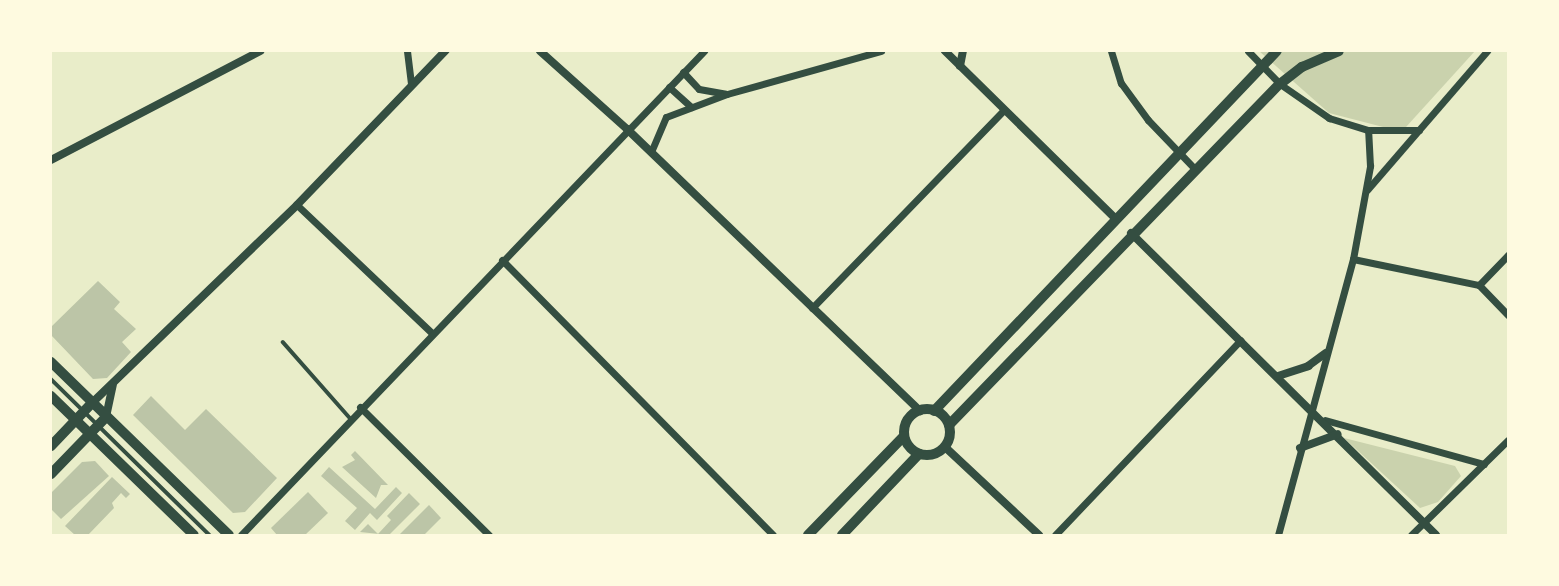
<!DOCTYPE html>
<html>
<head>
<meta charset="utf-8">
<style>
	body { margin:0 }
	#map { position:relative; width:1559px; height:586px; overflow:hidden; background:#e9edc9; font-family:"Fira Sans Condensed",sans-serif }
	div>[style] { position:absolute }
	.green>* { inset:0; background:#cad2ad }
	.building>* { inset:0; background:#bcc5a7 }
	.service>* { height:3.5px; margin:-1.75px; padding:0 1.75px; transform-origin:1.75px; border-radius:1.75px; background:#344e41 }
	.minor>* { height:7px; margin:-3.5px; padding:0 3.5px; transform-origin:3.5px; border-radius:3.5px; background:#344e41 }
	.tertiary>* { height:8px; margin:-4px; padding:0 4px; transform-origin:4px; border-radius:4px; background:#344e41 }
	.secondary>* { height:10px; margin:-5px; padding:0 5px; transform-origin:5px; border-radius:5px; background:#344e41 }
	.secondary>.ring { margin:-5px; padding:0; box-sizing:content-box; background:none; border:10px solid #344e41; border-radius:50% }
	.primary>* { height:10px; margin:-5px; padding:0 5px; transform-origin:5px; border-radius:5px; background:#344e41 }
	span { translate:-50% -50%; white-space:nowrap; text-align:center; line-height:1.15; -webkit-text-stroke:6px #fefae0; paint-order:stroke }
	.frame { position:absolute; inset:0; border:52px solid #fefae0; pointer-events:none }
</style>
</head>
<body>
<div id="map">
	<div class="green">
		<div style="clip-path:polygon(1259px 51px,1475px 51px,1406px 127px,1387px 128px,1329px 113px)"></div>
		<div style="clip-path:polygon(1344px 438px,1455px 466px,1461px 476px,1438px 502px,1420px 508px)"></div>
	</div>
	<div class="building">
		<div style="clip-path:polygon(98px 281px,120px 302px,114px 309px,136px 329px,122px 342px,131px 352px,107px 378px,93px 379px,51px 335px,51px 327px)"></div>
		<div style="clip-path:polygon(151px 396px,185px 430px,206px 409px,277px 478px,245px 512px,233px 513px,133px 415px)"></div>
		<div style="clip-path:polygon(355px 451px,388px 485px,381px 485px,376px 498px,342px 467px,355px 460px,351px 455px)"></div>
		<div style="clip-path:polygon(95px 461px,109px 476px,61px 519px,51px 509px,51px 493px,82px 462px)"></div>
		<div style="clip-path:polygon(329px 467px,375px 509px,396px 487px,402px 493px,377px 520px,370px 513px,355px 530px,345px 521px,357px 508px,321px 476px)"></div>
		<div style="clip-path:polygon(112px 477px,130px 494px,126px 498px,121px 493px,112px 503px,114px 508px,88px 535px,75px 535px,65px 526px)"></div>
		<div style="clip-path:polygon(308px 492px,328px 513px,305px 535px,277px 535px,271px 528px)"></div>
		<div style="clip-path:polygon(409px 493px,420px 504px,389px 535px,360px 532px,368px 524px,378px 534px,391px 520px,387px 516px)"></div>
		<div style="clip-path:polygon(429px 505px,441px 518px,424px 535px,399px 535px)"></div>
	</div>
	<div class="service">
		<div style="left:283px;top:342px;width:101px;rotate:48.6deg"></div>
		<div style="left:51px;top:379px;width:223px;rotate:44.5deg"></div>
	</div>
	<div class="minor">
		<div style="left:407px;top:51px;width:34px;rotate:83deg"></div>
		<div style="left:1111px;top:51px;width:34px;rotate:73deg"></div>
		<div style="left:1121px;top:83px;width:46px;rotate:53.9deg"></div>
		<div style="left:1148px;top:120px;width:69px;rotate:46.2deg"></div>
		<div style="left:1248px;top:51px;width:46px;rotate:45.9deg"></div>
		<div style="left:1280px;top:84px;width:60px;rotate:34.8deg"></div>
		<div style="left:1329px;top:118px;width:41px;rotate:17.1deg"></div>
		<div style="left:1368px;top:130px;width:51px"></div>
		<div style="left:683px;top:72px;width:23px;rotate:47deg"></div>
		<div style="left:699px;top:89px;width:27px;rotate:10deg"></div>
		<div style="left:669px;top:87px;width:30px;rotate:42deg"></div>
		<div style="left:651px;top:152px;width:38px;rotate:-67deg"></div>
		<div style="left:666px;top:117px;width:65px;rotate:-20.7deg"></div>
		<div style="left:727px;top:94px;width:160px;rotate:-15.6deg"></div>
		<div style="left:1367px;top:190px;width:184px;rotate:-49.2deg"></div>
		<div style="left:297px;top:205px;width:185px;rotate:43.5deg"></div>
		<div style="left:1353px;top:259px;width:129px;rotate:11.7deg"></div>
		<div style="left:1479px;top:285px;width:42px;rotate:46deg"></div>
		<div style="left:502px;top:260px;width:386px;rotate:45.4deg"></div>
		<div style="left:1479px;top:285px;width:42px;rotate:-46deg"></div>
		<div style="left:812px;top:308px;width:276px;rotate:-45.9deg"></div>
		<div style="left:360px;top:407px;width:182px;rotate:44.8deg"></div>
		<div style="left:1325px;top:420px;width:165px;rotate:15.5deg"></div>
		<div style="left:241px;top:535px;width:670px;rotate:-46.27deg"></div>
		<div style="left:1055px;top:535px;width:269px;rotate:-46.4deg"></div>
		<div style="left:1278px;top:535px;width:286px;rotate:-74.8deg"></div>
		<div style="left:1353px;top:259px;width:95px;rotate:-79.6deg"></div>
		<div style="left:1370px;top:166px;width:36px;rotate:-93deg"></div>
		<div style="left:1411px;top:535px;width:136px;rotate:-44.4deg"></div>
	</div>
	<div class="tertiary">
		<div style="left:540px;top:51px;width:117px;rotate:41.9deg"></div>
		<div style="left:627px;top:129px;width:407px;rotate:43.9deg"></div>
		<div style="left:945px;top:51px;width:238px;rotate:44.5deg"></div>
		<div style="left:960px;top:66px;width:15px;rotate:-79deg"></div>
		<div style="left:51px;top:160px;width:236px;rotate:-27.5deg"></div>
		<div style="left:1131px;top:233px;width:429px;rotate:44.7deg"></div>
		<div style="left:1278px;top:376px;width:32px;rotate:-18deg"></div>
		<div style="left:1308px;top:366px;width:22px;rotate:-36deg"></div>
		<div style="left:92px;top:403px;width:285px;rotate:-44deg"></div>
		<div style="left:297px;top:205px;width:214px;rotate:-46.1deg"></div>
		<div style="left:106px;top:417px;width:33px;rotate:-78deg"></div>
		<div style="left:945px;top:447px;width:129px;rotate:43.1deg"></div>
		<div style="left:1300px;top:448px;width:40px;rotate:-20.2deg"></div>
	</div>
	<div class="secondary">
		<div class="ring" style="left:904px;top:409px;width:36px;height:36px"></div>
		<div style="left:934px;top:411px;width:497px;rotate:-46.4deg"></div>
		<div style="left:949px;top:425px;width:475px;rotate:-45.9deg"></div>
		<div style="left:1280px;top:84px;width:28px;rotate:-38deg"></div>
		<div style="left:1302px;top:67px;width:40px;rotate:-23.4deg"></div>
		<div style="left:51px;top:446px;width:59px;rotate:-46.4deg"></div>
		<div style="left:51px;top:474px;width:79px;rotate:-46deg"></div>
		<div style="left:808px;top:535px;width:138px;rotate:-45.9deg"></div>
		<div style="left:842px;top:535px;width:112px;rotate:-46.5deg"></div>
	</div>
	<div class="primary">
		<div style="left:51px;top:362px;width:248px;rotate:44.2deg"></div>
		<div style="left:51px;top:396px;width:199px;rotate:44.2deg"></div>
	</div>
	<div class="frame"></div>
</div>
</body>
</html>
